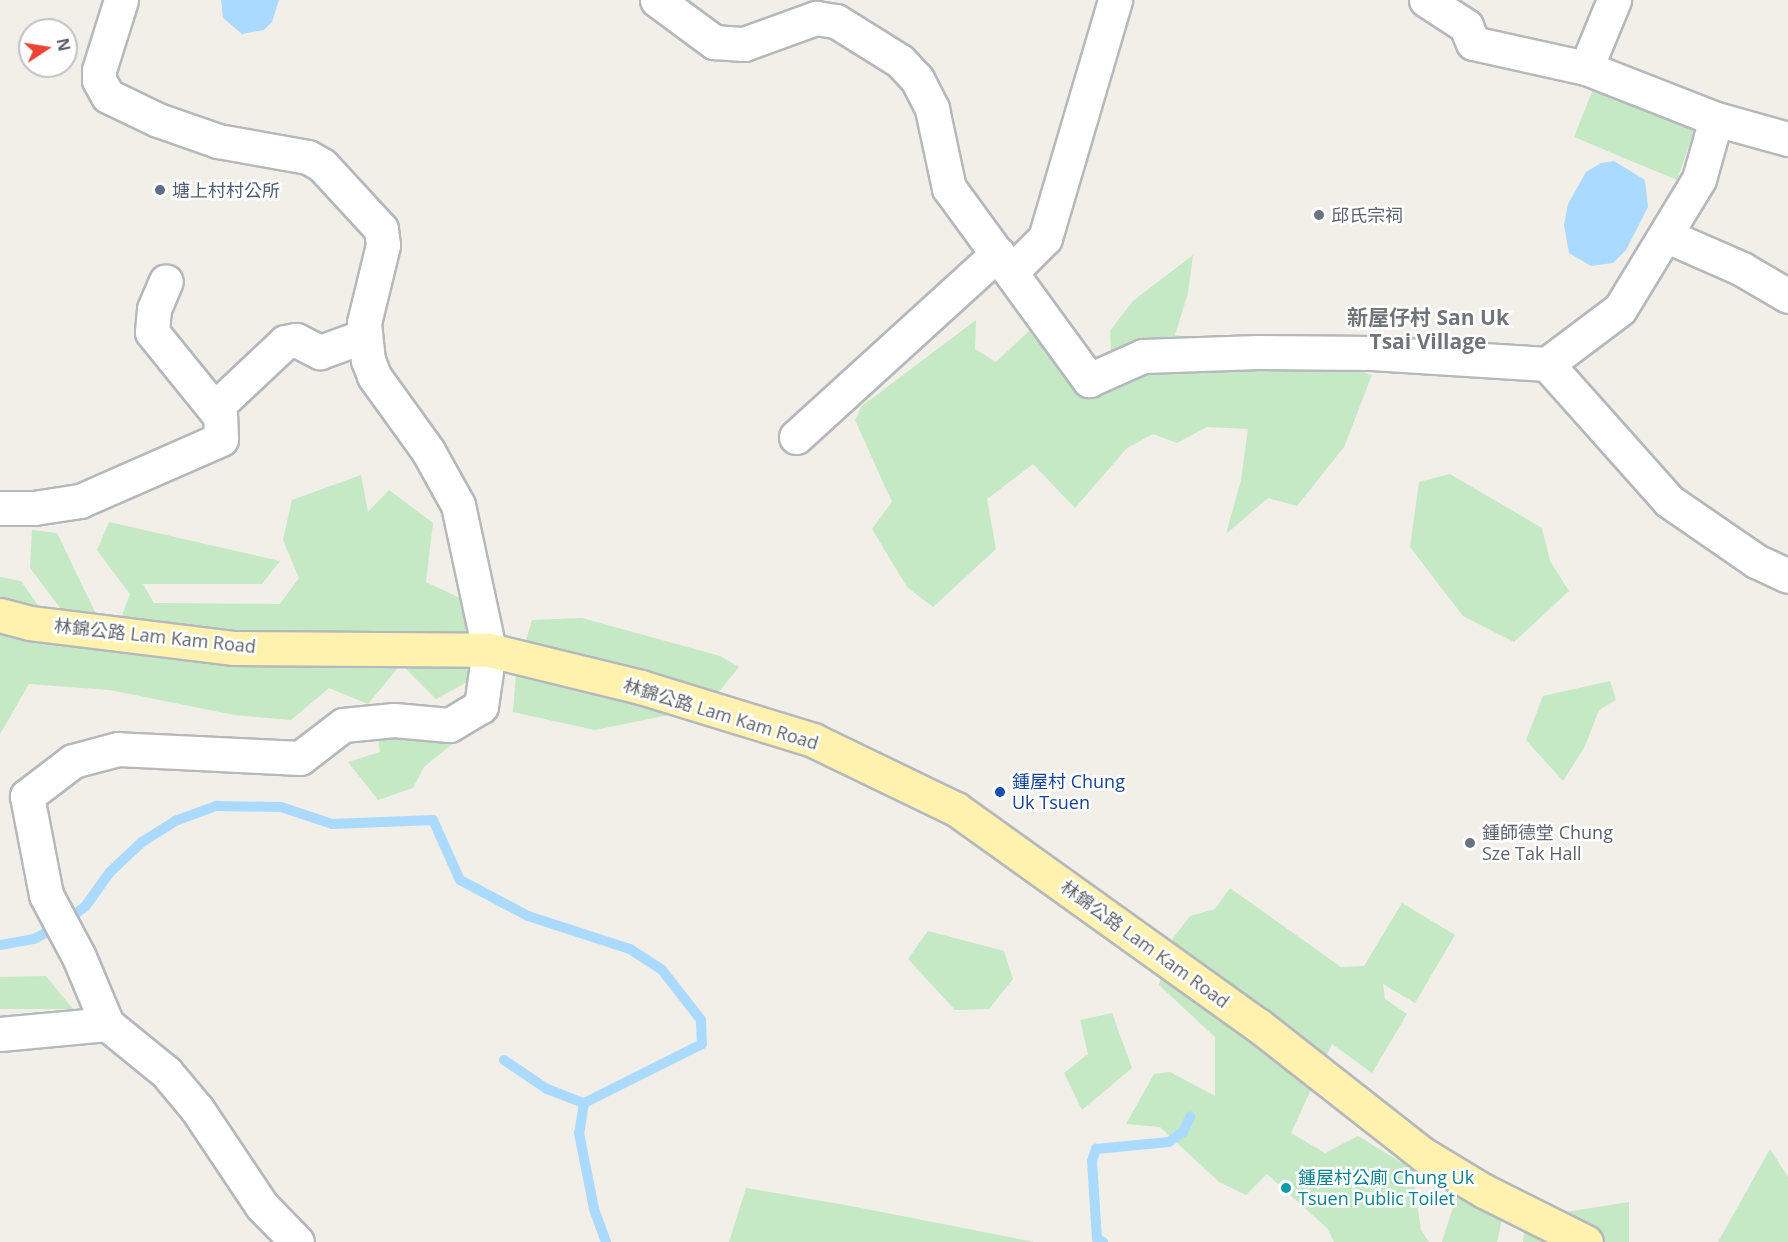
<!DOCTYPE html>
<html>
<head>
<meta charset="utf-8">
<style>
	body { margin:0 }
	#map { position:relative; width:1788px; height:1242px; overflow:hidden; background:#f1efe8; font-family:"Open Sans","Noto Sans TC",sans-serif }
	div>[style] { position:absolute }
	.green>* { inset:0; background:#c5e8c5 }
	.water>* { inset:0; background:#aadaff }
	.stream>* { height:10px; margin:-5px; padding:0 5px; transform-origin:5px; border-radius:5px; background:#aadaff }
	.roads { filter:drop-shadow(2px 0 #b5b8bc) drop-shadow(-2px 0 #b5b8bc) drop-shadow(0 2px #b5b8bc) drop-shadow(0 -2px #b5b8bc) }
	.minor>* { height:33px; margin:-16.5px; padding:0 16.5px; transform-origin:16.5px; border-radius:16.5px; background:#fff }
	.major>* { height:33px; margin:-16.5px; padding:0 16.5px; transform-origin:16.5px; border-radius:16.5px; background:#fff2af }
	.dots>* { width:16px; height:16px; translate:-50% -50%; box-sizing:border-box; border:3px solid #fff; border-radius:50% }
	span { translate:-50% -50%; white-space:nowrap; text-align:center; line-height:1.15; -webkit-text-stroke:5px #fff; paint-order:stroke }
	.service-label { font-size:18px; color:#4e5e75 }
	.left { translate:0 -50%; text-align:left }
	.worship-label { font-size:18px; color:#5b616d }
	.street-label { font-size:18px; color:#5f6368 }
	.transit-label { font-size:18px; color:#164399 }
	.culture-label { font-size:18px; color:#0d838f }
	.quarter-label { font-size:21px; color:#70757a; font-weight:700 }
	.north { position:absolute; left:18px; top:18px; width:60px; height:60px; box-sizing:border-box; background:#fff; border:2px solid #bfc1c3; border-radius:50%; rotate:78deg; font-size:16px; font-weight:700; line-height:24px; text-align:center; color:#5f6368 }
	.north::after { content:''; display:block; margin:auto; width:21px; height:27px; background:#ea4335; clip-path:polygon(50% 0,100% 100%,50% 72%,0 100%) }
</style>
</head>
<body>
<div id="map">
	<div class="green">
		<div style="clip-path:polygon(1596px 82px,1698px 120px,1677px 180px,1574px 137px)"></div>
		<div style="clip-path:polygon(1193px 255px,1188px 293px,1175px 335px,1214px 341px,1261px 338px,1372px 375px,1344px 447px,1297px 506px,1268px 498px,1226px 534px,1241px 480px,1248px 429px,1207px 427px,1177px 443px,1153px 434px,1127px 448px,1075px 508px,1033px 464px,987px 499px,996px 549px,933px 607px,907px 587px,872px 529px,892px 502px,855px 420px,862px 406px,976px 320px,975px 349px,996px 362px,1029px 331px,1081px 397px,1113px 386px,1110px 331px,1133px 301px)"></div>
		<div style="clip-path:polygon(1450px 474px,1542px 528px,1550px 561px,1569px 591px,1514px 642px,1463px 616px,1410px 547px,1419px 482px)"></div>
		<div style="clip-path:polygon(361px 475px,368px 512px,389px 490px,433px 523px,426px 582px,502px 618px,497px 666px,436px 699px,401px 664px,368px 704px,329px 688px,291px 720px,234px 715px,110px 690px,29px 684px,0 734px,0 577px,21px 581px,44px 614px,64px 613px,30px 568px,32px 530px,57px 533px,97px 616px,121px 618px,130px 594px,97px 550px,109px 522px,280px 561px,262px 584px,143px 584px,154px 603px,280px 604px,299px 578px,283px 540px,292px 500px)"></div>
		<div style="clip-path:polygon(582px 618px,720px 656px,739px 667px,718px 693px,683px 712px,595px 730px,513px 712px,516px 674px,532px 620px)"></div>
		<div style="clip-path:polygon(1610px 681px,1616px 700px,1599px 710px,1585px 746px,1563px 781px,1526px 740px,1543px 696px)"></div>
		<div style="clip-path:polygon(374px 710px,446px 711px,462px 736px,424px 767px,413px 788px,378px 800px,348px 762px,380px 752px)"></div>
		<div style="clip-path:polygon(1230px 888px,1341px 967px,1364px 966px,1402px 903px,1455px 935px,1415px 1003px,1383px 984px,1385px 999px,1407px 1014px,1372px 1073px,1332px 1044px,1291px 1133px,1325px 1153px,1358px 1136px,1412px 1169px,1421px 1230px,1429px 1242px,1334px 1242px,1327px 1228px,1267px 1174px,1246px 1195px,1219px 1182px,1160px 1127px,1126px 1124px,1154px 1074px,1170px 1072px,1215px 1096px,1215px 1037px,1159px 985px,1167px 946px,1190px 916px,1215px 909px)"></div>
		<div style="clip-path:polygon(928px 931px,1004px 951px,1013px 979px,989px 1009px,955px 1010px,908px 959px)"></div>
		<div style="clip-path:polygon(46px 976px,73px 1009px,0 1009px,0 977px)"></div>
		<div style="clip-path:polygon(1112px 1013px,1132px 1068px,1082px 1110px,1064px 1073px,1088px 1054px,1080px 1020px)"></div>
		<div style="clip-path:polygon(1770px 1149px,1788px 1177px,1788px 1242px,1718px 1242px)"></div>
		<div style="clip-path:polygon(746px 1188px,851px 1206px,1034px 1242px,729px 1242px)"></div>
		<div style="clip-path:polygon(1458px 1191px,1502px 1219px,1497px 1242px,1442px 1242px)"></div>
		<div style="clip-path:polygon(1527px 1199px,1566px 1212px,1629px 1202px,1629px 1242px,1523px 1242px)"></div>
	</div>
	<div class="water">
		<div style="clip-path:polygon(221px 0,279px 0,272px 22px,264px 30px,242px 34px,223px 18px)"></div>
		<div style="clip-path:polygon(1614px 161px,1645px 180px,1648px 207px,1626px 250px,1613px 263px,1591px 266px,1569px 253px,1564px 225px,1568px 204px,1586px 172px,1601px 163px)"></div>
	</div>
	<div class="stream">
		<div style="left:0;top:945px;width:35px;rotate:-10deg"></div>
		<div style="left:34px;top:939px;width:26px;rotate:-28deg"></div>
		<div style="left:57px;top:927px;width:34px;rotate:-36deg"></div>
		<div style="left:85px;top:907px;width:43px;rotate:-54.5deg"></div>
		<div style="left:110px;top:872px;width:44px;rotate:-43.2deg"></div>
		<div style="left:142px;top:842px;width:39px;rotate:-32deg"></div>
		<div style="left:175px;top:821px;width:44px;rotate:-20.1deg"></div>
		<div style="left:216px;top:806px;width:65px;rotate:0.9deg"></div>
		<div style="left:281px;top:807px;width:54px;rotate:18.4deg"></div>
		<div style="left:332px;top:824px;width:101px;rotate:-2.3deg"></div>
		<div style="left:433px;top:820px;width:66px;rotate:65.8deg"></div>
		<div style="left:460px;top:880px;width:77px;rotate:27.9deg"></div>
		<div style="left:528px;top:916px;width:107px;rotate:17.9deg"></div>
		<div style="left:630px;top:949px;width:38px;rotate:33deg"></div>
		<div style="left:662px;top:970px;width:63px;rotate:52deg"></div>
		<div style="left:701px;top:1020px;width:24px;rotate:88deg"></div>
		<div style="left:702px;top:1044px;width:132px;rotate:153.4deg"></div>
		<div style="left:584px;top:1103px;width:30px;rotate:99deg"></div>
		<div style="left:579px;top:1133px;width:77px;rotate:78.8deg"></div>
		<div style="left:594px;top:1209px;width:35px;rotate:70deg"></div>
		<div style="left:504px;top:1060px;width:52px;rotate:34deg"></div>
		<div style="left:547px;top:1089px;width:40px;rotate:21deg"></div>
		<div style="left:1103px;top:1242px;width:7px;rotate:-153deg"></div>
		<div style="left:1097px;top:1239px;width:78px;rotate:-93.7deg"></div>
		<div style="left:1092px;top:1161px;width:13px;rotate:-72deg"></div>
		<div style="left:1096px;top:1149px;width:73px;rotate:-5.5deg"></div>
		<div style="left:1169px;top:1142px;width:17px;rotate:-36deg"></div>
		<div style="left:1183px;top:1132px;width:17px;rotate:-65deg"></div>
	</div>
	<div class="roads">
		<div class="minor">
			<div style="left:121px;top:0;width:73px;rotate:107.4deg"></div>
			<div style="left:99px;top:70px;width:10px;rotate:90deg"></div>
			<div style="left:99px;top:80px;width:18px;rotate:61deg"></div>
			<div style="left:108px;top:96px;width:55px;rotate:25.6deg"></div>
			<div style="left:158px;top:120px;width:64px;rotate:19.3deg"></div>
			<div style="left:218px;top:141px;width:91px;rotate:10.1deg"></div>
			<div style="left:308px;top:157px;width:16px;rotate:30deg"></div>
			<div style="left:322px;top:165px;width:87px;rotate:47.3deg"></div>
			<div style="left:381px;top:229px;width:16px;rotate:83deg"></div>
			<div style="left:383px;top:245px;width:80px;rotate:103.7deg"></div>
			<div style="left:364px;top:323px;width:37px;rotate:84deg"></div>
			<div style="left:368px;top:360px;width:17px;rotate:69deg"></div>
			<div style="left:374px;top:376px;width:92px;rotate:54.2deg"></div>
			<div style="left:428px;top:451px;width:62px;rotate:60.9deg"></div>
			<div style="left:458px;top:505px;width:148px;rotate:77.9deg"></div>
			<div style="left:489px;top:650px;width:57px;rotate:98.1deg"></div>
			<div style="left:481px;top:706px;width:37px;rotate:149deg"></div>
			<div style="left:449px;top:725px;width:55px;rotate:-174.8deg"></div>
			<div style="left:394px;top:720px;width:51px;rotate:174.4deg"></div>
			<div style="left:343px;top:725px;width:54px;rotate:142.5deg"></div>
			<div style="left:300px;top:758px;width:182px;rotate:-177.2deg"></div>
			<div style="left:118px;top:749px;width:47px;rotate:165.1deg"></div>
			<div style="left:73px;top:761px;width:58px;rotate:142.7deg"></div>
			<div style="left:27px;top:796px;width:101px;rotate:79.1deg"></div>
			<div style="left:46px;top:895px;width:70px;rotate:62deg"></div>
			<div style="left:79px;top:957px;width:73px;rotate:67.3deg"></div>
			<div style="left:107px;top:1024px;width:76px;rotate:39.1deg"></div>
			<div style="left:166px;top:1072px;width:48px;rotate:50deg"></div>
			<div style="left:197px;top:1109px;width:117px;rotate:56.2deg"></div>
			<div style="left:262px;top:1206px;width:50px;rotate:45.8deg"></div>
			<div style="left:657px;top:0;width:71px;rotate:36.4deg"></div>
			<div style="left:714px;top:42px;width:30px;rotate:4deg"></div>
			<div style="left:744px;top:44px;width:77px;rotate:-19.9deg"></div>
			<div style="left:816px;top:18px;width:20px;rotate:9deg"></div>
			<div style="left:836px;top:21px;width:75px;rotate:32deg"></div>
			<div style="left:900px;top:61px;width:25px;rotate:47deg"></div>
			<div style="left:917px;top:79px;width:34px;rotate:63deg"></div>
			<div style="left:932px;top:109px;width:81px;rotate:77.9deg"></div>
			<div style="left:949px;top:188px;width:238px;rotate:53.9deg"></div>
			<div style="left:1089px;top:380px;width:59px;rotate:-24deg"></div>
			<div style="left:1143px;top:356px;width:115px;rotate:-2deg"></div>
			<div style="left:1258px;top:352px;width:114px;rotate:0.5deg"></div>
			<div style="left:1372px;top:353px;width:175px;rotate:3.6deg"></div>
			<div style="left:1547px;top:364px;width:183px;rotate:48.3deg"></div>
			<div style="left:1669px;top:501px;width:106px;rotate:34.6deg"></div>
			<div style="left:1756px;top:561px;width:35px;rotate:25deg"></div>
			<div style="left:1426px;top:0;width:48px;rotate:33deg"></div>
			<div style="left:1466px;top:26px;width:18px;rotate:68deg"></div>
			<div style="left:1473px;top:43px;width:116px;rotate:12.5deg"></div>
			<div style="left:1586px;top:68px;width:140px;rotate:21.4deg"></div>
			<div style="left:1716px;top:119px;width:75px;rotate:15.5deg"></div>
			<div style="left:1586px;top:68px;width:74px;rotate:-67.6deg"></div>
			<div style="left:1667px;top:236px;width:82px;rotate:23.7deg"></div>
			<div style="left:1742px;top:269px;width:53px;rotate:30.4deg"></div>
			<div style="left:1011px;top:272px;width:48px;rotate:-45deg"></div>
			<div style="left:1045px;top:238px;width:248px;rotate:-73.6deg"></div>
			<div style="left:1547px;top:364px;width:91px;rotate:-37deg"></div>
			<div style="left:1620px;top:309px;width:152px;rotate:-58.7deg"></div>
			<div style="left:1699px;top:179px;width:62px;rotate:-74.2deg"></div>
			<div style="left:215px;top:408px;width:96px;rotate:-43.3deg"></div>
			<div style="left:285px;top:342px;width:11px;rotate:-10deg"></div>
			<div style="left:296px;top:340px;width:27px;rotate:27deg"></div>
			<div style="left:320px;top:352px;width:47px;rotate:-20deg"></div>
			<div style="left:796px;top:437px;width:273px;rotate:-42.3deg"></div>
			<div style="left:0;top:508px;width:34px"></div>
			<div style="left:34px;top:508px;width:47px;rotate:-8.7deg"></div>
			<div style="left:80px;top:501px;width:154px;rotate:-23.7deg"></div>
			<div style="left:221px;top:439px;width:23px;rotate:-92deg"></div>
			<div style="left:220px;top:416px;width:108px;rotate:-129deg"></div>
			<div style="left:152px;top:332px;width:23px;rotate:-85deg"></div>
			<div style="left:154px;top:309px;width:30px;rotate:-67deg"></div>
			<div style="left:0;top:1034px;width:107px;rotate:-5.3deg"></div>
		</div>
		<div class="major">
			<div style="left:0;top:615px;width:31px;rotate:15deg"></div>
			<div style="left:30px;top:623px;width:206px;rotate:7deg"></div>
			<div style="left:234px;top:648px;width:255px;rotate:0.4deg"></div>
			<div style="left:489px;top:650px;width:156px;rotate:13.7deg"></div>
			<div style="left:641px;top:687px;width:180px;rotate:17.1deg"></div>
			<div style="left:813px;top:740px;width:159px;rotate:25.8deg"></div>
			<div style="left:956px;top:809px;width:371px;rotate:35.6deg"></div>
			<div style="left:1258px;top:1025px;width:211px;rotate:38.1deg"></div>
			<div style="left:1424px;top:1155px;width:70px;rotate:31deg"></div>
			<div style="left:1484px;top:1191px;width:114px;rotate:26.6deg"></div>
		</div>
	</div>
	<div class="dots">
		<div style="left:160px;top:190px;background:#5c6f8a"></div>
		<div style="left:1319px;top:215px;background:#6b7280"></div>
		<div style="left:1000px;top:792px;background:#1a4fb4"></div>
		<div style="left:1470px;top:843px;background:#6b7280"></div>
		<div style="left:1286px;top:1188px;background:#0f9aa8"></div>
	</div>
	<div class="service-label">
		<span class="left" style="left:172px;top:190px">塘上村村公所</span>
	</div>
	<div class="worship-label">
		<span class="left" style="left:1331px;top:215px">邱氏宗祠</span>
		<span class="left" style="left:1482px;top:843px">鍾師德堂 Chung<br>Sze Tak Hall</span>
	</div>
	<div class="street-label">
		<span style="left:155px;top:636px;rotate:6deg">林錦公路 Lam Kam Road</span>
		<span style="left:721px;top:714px;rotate:17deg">林錦公路 Lam Kam Road</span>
		<span style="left:1145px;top:944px;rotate:36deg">林錦公路 Lam Kam Road</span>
	</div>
	<div class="transit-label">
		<span class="left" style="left:1012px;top:792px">鍾屋村 Chung<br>Uk Tsuen</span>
	</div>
	<div class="culture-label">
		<span class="left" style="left:1298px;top:1188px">鍾屋村公廁 Chung Uk<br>Tsuen Public Toilet</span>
	</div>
	<div class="quarter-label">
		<span style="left:1428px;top:329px">新屋仔村 San Uk<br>Tsai Village</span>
	</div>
	<div class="north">N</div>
</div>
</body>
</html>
